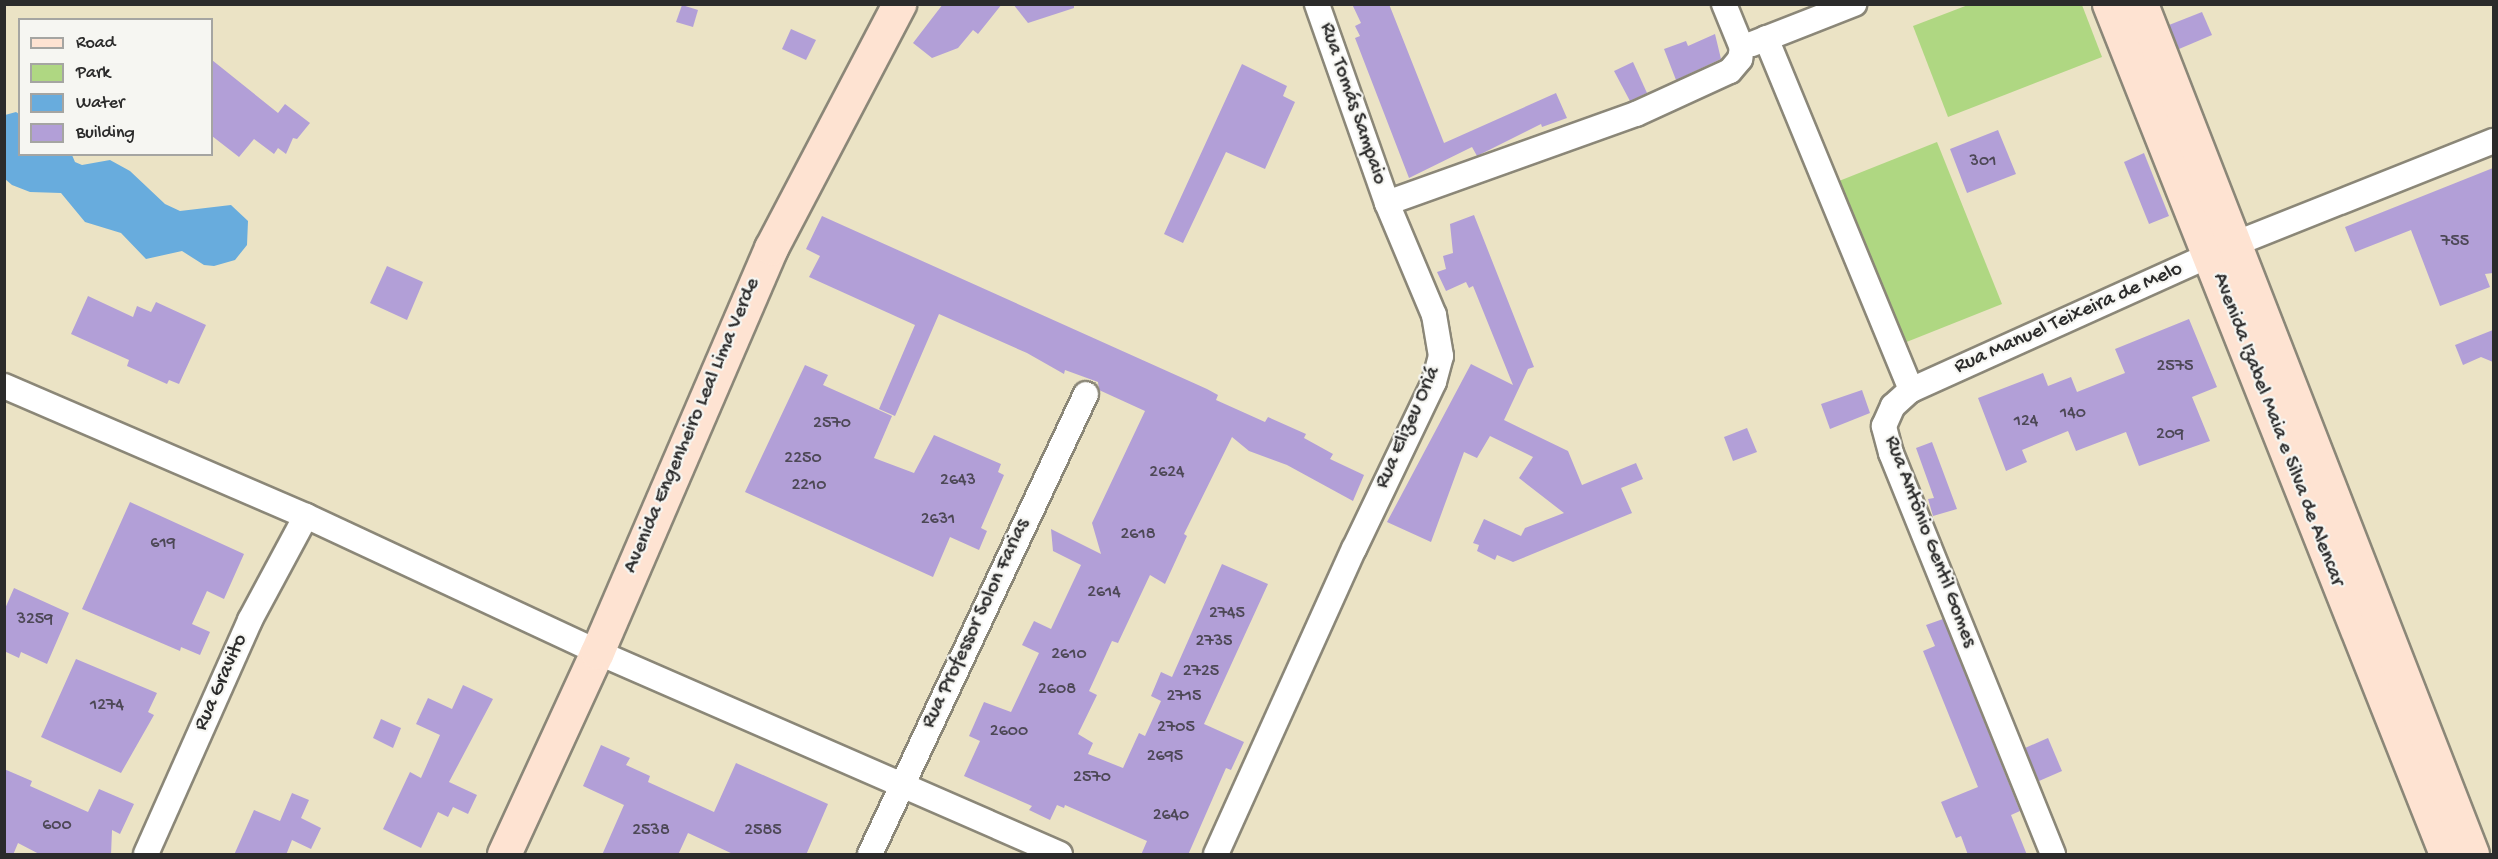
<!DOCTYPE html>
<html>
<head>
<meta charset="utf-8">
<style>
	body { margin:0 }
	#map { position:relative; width:2498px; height:859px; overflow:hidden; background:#ebe3c5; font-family:"Gochi Hand",sans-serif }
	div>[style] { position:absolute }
	.green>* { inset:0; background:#afd782 }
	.water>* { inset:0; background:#68acdd }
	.building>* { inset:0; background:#b29fd7 }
	.roads { filter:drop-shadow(2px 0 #8b8778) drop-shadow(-2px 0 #8b8778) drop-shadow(0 2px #8b8778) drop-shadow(0 -2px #8b8778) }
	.street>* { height:24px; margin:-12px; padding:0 12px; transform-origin:12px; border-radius:12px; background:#fff }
	.secondary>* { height:33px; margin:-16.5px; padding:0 16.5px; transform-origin:16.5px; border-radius:16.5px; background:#fee3d2 }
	span { translate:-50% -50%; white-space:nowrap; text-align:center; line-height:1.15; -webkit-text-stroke:4.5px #f6f6f2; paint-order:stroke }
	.number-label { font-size:18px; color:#4d4856 }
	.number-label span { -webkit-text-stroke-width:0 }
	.street-label { font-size:21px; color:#2b2b2b }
	.frame { position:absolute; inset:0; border:6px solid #2b2b2b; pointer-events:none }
	.legend { position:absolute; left:18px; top:18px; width:195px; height:138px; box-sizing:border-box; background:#f6f6f2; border:2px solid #a5a5a2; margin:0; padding:8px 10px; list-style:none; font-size:18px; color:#2b2b2b }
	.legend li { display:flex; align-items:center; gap:12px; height:30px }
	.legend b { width:30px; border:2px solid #a5a5a2 }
</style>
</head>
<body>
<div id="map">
	<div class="green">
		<div style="clip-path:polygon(1968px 5px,2082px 5px,2102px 57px,1948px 117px,1913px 26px)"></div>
		<div style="clip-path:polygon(1937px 142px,2002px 304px,1904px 343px,1839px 181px)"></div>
	</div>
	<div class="water">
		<div style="clip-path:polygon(16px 112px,19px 114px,20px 154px,72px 155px,75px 162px,82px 165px,110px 160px,130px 171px,165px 204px,180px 211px,231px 205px,248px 221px,247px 245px,235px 260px,214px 266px,204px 265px,182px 251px,146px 259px,121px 233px,85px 222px,61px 193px,30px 192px,12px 185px,5px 179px,5px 115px)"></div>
	</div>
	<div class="building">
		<div style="clip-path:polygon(943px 4px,1002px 4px,978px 34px,973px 30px,958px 48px,932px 58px,913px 43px)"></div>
		<div style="clip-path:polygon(1013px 4px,1074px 4px,1074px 8px,1028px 23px)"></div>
		<div style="clip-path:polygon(1352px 4px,1389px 4px,1444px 143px,1556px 93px,1567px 118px,1542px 127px,1541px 124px,1477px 156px,1472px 147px,1409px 178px,1355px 38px,1360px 36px,1355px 26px,1361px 23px)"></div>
		<div style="clip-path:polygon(682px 5px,698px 10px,693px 27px,676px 22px)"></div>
		<div style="clip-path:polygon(2202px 12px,2212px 35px,2179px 49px,2169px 25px)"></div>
		<div style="clip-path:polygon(791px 29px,816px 40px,806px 60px,782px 49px)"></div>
		<div style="clip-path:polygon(1715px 34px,1721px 59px,1676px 80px,1664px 49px,1686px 41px,1688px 46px)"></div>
		<div style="clip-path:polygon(212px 60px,278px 113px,285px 104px,310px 123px,297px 139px,293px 138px,286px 154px,278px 148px,274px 154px,254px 139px,239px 157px,212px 136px)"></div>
		<div style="clip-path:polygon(1633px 62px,1647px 93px,1630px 101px,1614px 71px)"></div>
		<div style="clip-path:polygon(1242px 64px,1287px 86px,1283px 96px,1295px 102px,1265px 169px,1226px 152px,1183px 243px,1164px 234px)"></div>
		<div style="clip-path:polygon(1998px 130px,2016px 174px,1967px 193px,1950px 149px)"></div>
		<div style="clip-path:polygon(2144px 153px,2169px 216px,2149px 224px,2124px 162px)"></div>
		<div style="clip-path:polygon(2493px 168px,2493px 273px,2485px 274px,2490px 287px,2440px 306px,2411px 230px,2355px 252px,2345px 227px)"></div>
		<div style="clip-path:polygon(1474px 215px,1534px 367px,1528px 369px,1504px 420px,1568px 451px,1582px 485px,1636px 463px,1643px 479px,1621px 488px,1632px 513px,1513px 562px,1497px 555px,1495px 560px,1477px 551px,1479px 545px,1473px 543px,1484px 519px,1521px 536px,1525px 528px,1564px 513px,1519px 478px,1533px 457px,1490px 436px,1477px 458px,1464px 452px,1431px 542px,1387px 522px,1471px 364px,1513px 385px,1473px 286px,1469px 288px,1466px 282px,1446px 291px,1437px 272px,1446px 269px,1443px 256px,1453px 253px,1450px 224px)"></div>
		<div style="clip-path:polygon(822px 216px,1207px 389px,1218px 395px,1216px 400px,1265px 422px,1268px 417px,1306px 434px,1304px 438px,1333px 454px,1330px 459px,1364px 475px,1353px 501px,1287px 465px,1249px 451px,1232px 437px,1184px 534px,1187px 536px,1165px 584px,1150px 575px,1118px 643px,1112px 641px,1089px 691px,1097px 695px,1078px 734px,1093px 743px,1088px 754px,1123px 768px,1139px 733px,1145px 736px,1161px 701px,1151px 696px,1161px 672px,1172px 677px,1222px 564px,1268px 584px,1204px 724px,1244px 742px,1231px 770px,1226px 768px,1188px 855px,1141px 855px,1147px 841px,1065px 805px,1064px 808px,1057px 805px,1050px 820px,1029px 810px,1032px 806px,964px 776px,980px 741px,969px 736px,984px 702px,1011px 712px,1039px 653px,1022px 645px,1034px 621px,1051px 629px,1081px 565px,1053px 551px,1051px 529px,1101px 554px,1092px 523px,1145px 411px,1099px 390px,1098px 382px,1065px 370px,1064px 374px,1027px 353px,939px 314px,895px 416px,879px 409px,915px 325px,809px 277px,820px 256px,806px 249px)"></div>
		<div style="clip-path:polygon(387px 266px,423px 282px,407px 320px,370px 303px)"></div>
		<div style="clip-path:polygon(88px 296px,133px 317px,137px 306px,151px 312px,156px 302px,206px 325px,179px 384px,169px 380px,167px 384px,127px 366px,129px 360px,71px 334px)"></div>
		<div style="clip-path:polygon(2189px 319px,2217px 387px,2192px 397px,2210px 441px,2139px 466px,2126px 432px,2076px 451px,2068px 431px,2022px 450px,2027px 462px,2006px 471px,1978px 398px,2043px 373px,2048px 386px,2071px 377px,2077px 392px,2125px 373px,2115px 349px)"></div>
		<div style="clip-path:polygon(2493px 330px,2493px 362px,2481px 357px,2463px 365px,2455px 345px)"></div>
		<div style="clip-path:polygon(805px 365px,828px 375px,823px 385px,892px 416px,874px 458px,914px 473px,934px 435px,1001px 464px,998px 472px,1004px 475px,981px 528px,987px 531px,979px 550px,950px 537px,933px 577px,745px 492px)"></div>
		<div style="clip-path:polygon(1862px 390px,1870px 413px,1830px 429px,1821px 404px)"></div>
		<div style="clip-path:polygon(1747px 428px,1757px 452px,1733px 461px,1724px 437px)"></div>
		<div style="clip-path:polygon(1932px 442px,1957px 509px,1933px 516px,1928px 499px,1934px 498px,1916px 448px)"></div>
		<div style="clip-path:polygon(130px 502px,244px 554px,224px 599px,207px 591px,192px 624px,210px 632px,200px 655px,181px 647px,180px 651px,82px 609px)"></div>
		<div style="clip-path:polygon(14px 588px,69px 613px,47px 664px,21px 652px,19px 658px,4px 651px,4px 611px)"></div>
		<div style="clip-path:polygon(1943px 619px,2020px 811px,2011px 815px,2027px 855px,1968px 855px,1961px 836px,1956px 838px,1941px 802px,1978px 787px,1923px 651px,1935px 646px,1926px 625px)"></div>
		<div style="clip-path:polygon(76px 659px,157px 693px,148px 712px,154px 715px,121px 773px,41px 737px)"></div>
		<div style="clip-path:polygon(463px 685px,493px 699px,449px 782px,477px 795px,468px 814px,453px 807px,448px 817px,438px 812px,421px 848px,383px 829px,410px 772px,421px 778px,440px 735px,416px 724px,428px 698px,452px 709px)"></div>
		<div style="clip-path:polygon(381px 719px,401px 728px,393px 748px,373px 738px)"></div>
		<div style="clip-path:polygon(2048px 738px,2062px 771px,2039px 781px,2025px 748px)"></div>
		<div style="clip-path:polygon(601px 745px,630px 758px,626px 765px,650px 776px,648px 782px,714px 812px,736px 763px,828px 804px,806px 855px,735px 855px,688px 833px,678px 855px,602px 855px,624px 805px,583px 786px)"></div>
		<div style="clip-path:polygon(4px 769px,32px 781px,30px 786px,88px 812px,99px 789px,134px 804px,120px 834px,112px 830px,111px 855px,41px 855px,18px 843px,13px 855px,4px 855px)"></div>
		<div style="clip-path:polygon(292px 793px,309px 800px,301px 818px,321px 828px,311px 849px,292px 840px,286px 855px,234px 855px,254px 810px,280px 821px)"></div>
	</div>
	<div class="roads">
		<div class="street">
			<div style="left:1724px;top:4px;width:48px;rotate:67.8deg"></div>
			<div style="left:1766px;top:38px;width:381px;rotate:67.6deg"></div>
			<div style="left:1752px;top:44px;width:110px;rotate:-21.4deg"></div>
			<div style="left:1387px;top:203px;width:264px;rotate:-19.7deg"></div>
			<div style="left:1636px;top:114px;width:103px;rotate:-24.6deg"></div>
			<div style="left:1730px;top:71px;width:16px;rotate:-50deg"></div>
			<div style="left:1740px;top:59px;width:11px;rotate:-80deg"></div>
			<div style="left:4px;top:386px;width:329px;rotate:23.3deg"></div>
			<div style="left:306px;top:516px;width:321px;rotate:25deg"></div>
			<div style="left:597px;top:652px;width:505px;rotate:23.57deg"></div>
			<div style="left:146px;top:854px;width:256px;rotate:-66deg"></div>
			<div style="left:250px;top:620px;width:118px;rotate:-61.7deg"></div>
			<div style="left:870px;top:854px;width:508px;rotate:-64.85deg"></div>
			<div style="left:1216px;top:854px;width:335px;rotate:-65.7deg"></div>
			<div style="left:1354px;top:549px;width:185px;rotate:-64.4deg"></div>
			<div style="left:1434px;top:382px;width:27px;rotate:-75deg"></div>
			<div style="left:1441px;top:356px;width:42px;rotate:-99.7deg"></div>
			<div style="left:1434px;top:315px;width:121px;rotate:-112.8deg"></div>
			<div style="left:1387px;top:203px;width:211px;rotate:-109.4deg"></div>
			<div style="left:2053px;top:854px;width:432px;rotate:-112deg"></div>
			<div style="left:1891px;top:453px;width:28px;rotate:-105deg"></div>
			<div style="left:1884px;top:426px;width:22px;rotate:-66deg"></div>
			<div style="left:1893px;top:406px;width:24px;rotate:-42deg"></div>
			<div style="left:1911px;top:390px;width:352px;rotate:-24.3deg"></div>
			<div style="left:2232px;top:245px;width:282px;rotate:-21.7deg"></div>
		</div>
		<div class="secondary">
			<div style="left:2109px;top:4px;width:914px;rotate:68.37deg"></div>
			<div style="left:2141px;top:4px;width:912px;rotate:68.72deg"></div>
			<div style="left:504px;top:854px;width:222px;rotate:-65.3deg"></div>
			<div style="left:597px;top:652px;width:440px;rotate:-66.7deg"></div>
			<div style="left:771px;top:248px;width:276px;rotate:-62.3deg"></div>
		</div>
	</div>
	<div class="number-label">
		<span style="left:1983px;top:162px">301</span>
		<span style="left:2455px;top:242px">755</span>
		<span style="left:2175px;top:367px">2575</span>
		<span style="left:2073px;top:414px">140</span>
		<span style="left:2026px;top:422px">124</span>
		<span style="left:832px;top:424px">2570</span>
		<span style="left:2170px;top:435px">209</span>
		<span style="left:803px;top:459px">2250</span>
		<span style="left:1167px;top:473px">2624</span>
		<span style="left:958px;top:481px">2643</span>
		<span style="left:809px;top:486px">2210</span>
		<span style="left:938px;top:520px">2631</span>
		<span style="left:1138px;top:535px">2618</span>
		<span style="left:163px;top:544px">619</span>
		<span style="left:1104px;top:593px">2614</span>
		<span style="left:1227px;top:614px">2745</span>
		<span style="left:35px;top:620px">3259</span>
		<span style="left:1214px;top:642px">2735</span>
		<span style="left:1069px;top:655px">2610</span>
		<span style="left:1201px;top:672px">2725</span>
		<span style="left:1057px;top:690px">2608</span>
		<span style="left:1184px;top:697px">2715</span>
		<span style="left:107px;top:706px">1274</span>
		<span style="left:1176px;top:728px">2705</span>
		<span style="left:1009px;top:732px">2600</span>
		<span style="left:1165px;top:757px">2695</span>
		<span style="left:1092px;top:778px">2570</span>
		<span style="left:1171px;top:816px">2640</span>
		<span style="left:57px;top:826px">600</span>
		<span style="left:651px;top:831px">2538</span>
		<span style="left:763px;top:831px">2585</span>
	</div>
	<div class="street-label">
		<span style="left:1352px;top:104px;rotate:71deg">Rua Tomás Sampaio</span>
		<span style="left:2069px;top:319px;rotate:-24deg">Rua Manuel Teixeira de Melo</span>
		<span style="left:693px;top:426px;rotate:-67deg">Avenida Engenheiro Leal Lima Verde</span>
		<span style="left:1409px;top:428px;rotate:-66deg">Rua Elizeu Oriá</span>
		<span style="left:2277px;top:430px;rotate:69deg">Avenida Izabel Maia e Silva de Alencar</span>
		<span style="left:1929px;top:542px;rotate:69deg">Rua Antônio Gentil Gomes</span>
		<span style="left:977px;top:624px;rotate:-65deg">Rua Professor Solon Farias</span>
		<span style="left:222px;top:683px;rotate:-66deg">Rua Gravito</span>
	</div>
	<div class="frame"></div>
	<ul class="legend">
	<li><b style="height:8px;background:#fee3d2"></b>Road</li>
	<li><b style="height:16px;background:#afd782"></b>Park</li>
	<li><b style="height:16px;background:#68acdd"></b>Water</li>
	<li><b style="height:16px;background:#b29fd7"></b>Building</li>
	</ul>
</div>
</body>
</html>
